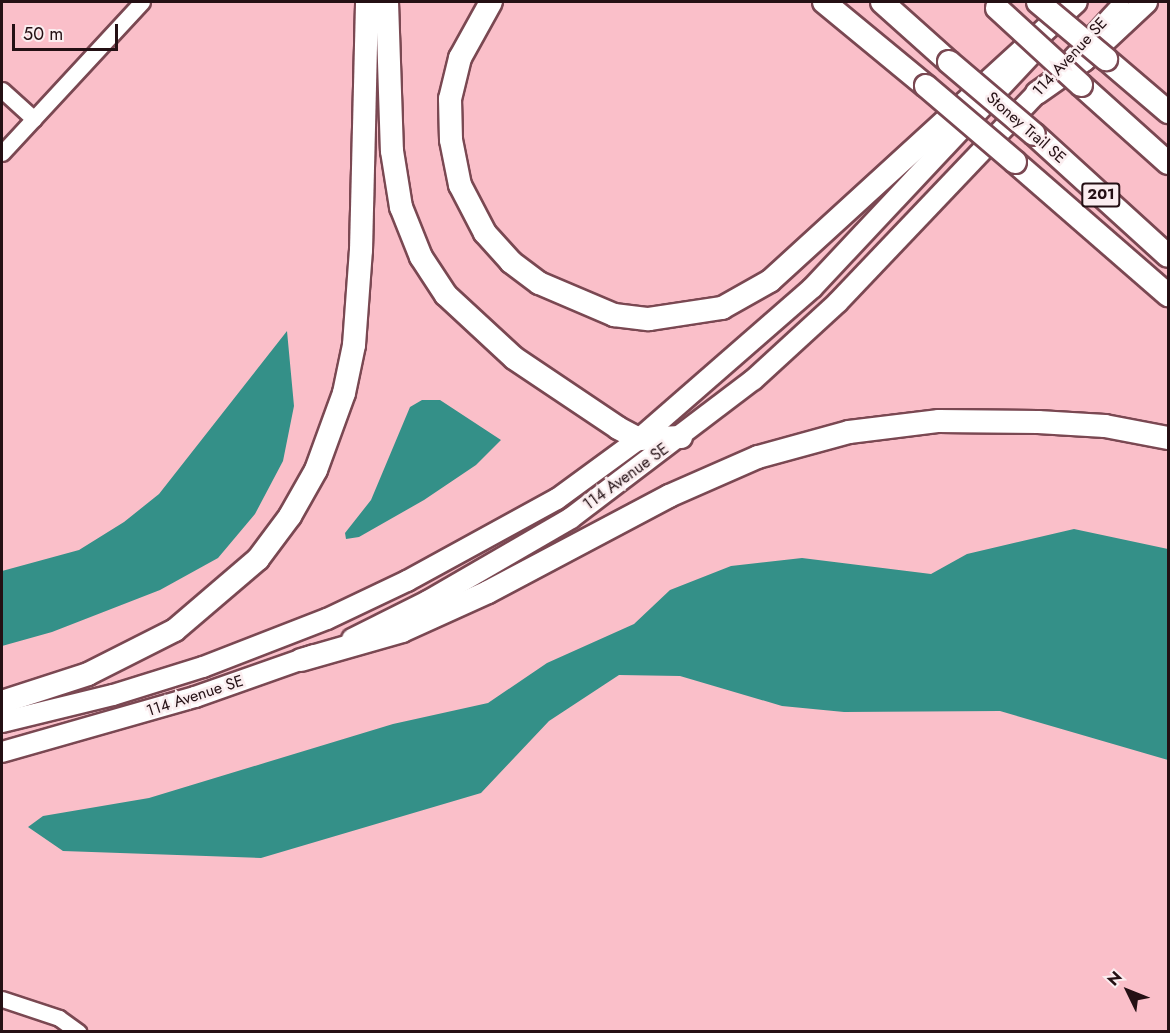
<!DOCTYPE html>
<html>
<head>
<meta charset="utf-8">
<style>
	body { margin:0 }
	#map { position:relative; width:1170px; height:1033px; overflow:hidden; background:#fabfc9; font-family:Jost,sans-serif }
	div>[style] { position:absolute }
	.water>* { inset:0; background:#349088 }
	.roads { filter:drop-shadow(2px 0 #7a4852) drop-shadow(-2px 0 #7a4852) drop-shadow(0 2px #7a4852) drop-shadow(0 -2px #7a4852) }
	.minor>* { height:15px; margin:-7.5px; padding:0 7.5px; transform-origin:7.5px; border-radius:7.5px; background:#fff }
	.major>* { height:20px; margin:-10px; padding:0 10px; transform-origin:10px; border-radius:10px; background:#fff }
	.highway>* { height:22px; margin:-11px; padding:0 11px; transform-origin:11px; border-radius:11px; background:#fff }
	.bridges { filter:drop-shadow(2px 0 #7a4852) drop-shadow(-2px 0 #7a4852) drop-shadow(0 2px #7a4852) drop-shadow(0 -2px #7a4852) }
	.highway-bridge>* { height:22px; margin:-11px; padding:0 11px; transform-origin:11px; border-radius:11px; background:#fff }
	span { translate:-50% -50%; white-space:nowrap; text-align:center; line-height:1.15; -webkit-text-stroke:5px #fbeef0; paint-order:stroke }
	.shield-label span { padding:2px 4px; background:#fbeef0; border:2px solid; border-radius:4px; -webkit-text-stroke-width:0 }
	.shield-label { font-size:15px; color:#241014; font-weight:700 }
	.street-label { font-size:16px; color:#241014 }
	.frame { position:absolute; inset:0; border:3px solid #241014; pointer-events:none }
	.north { position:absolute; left:1098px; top:961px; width:60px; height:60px; -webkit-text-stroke:4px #fbeef0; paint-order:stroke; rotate:313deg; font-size:16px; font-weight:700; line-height:24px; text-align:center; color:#241014 }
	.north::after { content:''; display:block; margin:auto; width:21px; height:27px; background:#241014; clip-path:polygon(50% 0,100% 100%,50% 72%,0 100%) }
	.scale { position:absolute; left:12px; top:24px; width:106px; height:27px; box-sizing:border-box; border:3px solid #241014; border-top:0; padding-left:8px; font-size:18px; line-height:21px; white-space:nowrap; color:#241014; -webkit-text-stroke:4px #fbeef0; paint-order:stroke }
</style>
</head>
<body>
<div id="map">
	<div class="water">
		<div style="clip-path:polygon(287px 331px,294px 406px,283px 461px,255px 514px,218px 558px,160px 590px,52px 632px,2px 646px,2px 571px,79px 550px,124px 522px,159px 494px)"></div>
		<div style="clip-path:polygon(422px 400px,440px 400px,501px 440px,476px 465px,424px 500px,359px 537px,346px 539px,345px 533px,371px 500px,410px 407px)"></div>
		<div style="clip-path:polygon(1074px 529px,1168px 549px,1168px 760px,1000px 711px,844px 712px,782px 706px,680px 676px,619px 675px,549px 721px,481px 793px,261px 858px,63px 851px,28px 827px,43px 816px,149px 798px,393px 724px,488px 703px,547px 663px,634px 624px,670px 590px,731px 566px,802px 558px,931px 574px,967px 554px)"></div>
	</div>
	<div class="roads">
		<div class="minor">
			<div style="left:1059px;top:69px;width:91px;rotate:-47.2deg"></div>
			<div style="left:2px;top:90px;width:43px;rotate:42.2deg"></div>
			<div style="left:2px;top:153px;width:206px;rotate:-47.2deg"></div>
			<div style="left:2px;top:999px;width:60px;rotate:18.4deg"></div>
			<div style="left:59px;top:1018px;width:24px;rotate:36deg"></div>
		</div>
		<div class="major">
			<div style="left:352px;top:639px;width:85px;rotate:-26.6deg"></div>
			<div style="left:428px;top:601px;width:165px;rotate:-30.1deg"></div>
			<div style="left:571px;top:518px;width:228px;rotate:-37.2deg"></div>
			<div style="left:753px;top:380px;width:115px;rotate:-42.5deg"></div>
			<div style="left:838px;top:302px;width:289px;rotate:-46.4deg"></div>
			<div style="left:2px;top:722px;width:114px;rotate:-13.7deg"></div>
			<div style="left:113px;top:695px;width:94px;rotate:-17.3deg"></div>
			<div style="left:203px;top:667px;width:133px;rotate:-21.2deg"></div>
			<div style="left:327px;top:619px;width:89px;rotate:-25.4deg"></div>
			<div style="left:407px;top:581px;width:171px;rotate:-28.7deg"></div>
			<div style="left:557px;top:499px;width:102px;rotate:-36.2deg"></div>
			<div style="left:639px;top:439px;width:230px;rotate:-41.1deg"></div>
			<div style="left:812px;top:288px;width:318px;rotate:-46.8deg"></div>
			<div style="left:2px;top:752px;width:201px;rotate:-15.9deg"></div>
			<div style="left:195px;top:697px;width:126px;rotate:-19.4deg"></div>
		</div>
		<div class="highway">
			<div style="left:387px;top:2px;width:149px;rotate:88.1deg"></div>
			<div style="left:392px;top:151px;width:57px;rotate:80.9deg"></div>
			<div style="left:401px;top:207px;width:54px;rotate:68.2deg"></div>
			<div style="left:421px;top:257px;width:45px;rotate:56.7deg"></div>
			<div style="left:446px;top:295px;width:93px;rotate:42.8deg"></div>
			<div style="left:514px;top:358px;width:125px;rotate:33.9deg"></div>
			<div style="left:618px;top:428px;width:24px;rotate:28deg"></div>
			<div style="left:639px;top:439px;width:42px;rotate:-2.7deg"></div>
			<div style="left:491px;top:2px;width:64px;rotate:119deg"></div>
			<div style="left:460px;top:58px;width:42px;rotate:103.7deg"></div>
			<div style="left:450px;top:99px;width:41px;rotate:88.6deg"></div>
			<div style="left:451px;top:140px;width:46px;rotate:78.7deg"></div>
			<div style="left:460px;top:185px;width:54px;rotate:62.5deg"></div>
			<div style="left:485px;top:233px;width:39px;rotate:48deg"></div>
			<div style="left:511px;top:262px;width:35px;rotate:37deg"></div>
			<div style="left:539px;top:283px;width:82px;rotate:23.1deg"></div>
			<div style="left:614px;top:315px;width:35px;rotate:7deg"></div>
			<div style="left:649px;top:319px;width:74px;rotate:-8.6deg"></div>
			<div style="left:722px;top:308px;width:55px;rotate:-29.4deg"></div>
			<div style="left:770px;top:281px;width:414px;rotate:-42.4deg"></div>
			<div style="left:824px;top:2px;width:132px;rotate:39.5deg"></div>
			<div style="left:882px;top:2px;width:90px;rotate:41.8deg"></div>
			<div style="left:1106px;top:59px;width:82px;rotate:40.5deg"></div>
			<div style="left:1081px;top:85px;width:117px;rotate:41.9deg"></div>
			<div style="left:1037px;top:93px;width:57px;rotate:-35.1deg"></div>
			<div style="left:1084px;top:60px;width:85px;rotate:-43.1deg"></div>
			<div style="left:1034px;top:134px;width:181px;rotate:42.3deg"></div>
			<div style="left:1015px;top:162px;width:203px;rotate:41deg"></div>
			<div style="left:301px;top:660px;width:105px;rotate:-16deg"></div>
			<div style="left:402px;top:631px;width:94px;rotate:-24.4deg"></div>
			<div style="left:488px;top:592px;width:205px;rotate:-27.9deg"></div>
			<div style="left:669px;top:496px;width:97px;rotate:-23.7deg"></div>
			<div style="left:758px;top:457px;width:94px;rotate:-15.4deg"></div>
			<div style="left:849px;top:432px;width:91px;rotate:-7deg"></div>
			<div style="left:939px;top:421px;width:99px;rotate:0.6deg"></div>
			<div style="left:1038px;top:422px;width:67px;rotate:3.4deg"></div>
			<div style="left:1105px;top:426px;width:64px;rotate:10.8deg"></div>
			<div style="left:2px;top:702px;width:90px;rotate:-18deg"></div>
			<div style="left:88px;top:674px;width:97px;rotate:-26.8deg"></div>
			<div style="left:175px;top:630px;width:109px;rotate:-40.5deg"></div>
			<div style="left:258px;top:559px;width:54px;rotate:-53.3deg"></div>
			<div style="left:290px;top:516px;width:53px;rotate:-60.5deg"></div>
			<div style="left:316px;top:470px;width:82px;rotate:-70deg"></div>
			<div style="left:344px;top:393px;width:49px;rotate:-78.2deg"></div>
			<div style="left:354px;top:345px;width:95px;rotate:-85.8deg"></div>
			<div style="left:361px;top:250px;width:248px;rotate:-88.6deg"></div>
		</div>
	</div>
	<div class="bridges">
		<div class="highway-bridge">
			<div style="left:1038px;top:2px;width:89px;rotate:40deg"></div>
			<div style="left:997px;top:8px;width:114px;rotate:42.5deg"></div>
			<div style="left:949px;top:62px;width:111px;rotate:40.3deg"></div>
			<div style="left:926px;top:86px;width:117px;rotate:40.5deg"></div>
		</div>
	</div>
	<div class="shield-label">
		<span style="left:1101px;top:195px">201</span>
	</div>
	<div class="street-label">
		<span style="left:1070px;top:57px;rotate:-47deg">114 Avenue SE</span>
		<span style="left:1026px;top:128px;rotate:41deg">Stoney Trail SE</span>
		<span style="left:626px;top:477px;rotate:-36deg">114 Avenue SE</span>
		<span style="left:195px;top:696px;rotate:-18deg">114 Avenue SE</span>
	</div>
	<div class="frame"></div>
	<div class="north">N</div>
	<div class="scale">50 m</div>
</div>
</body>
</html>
